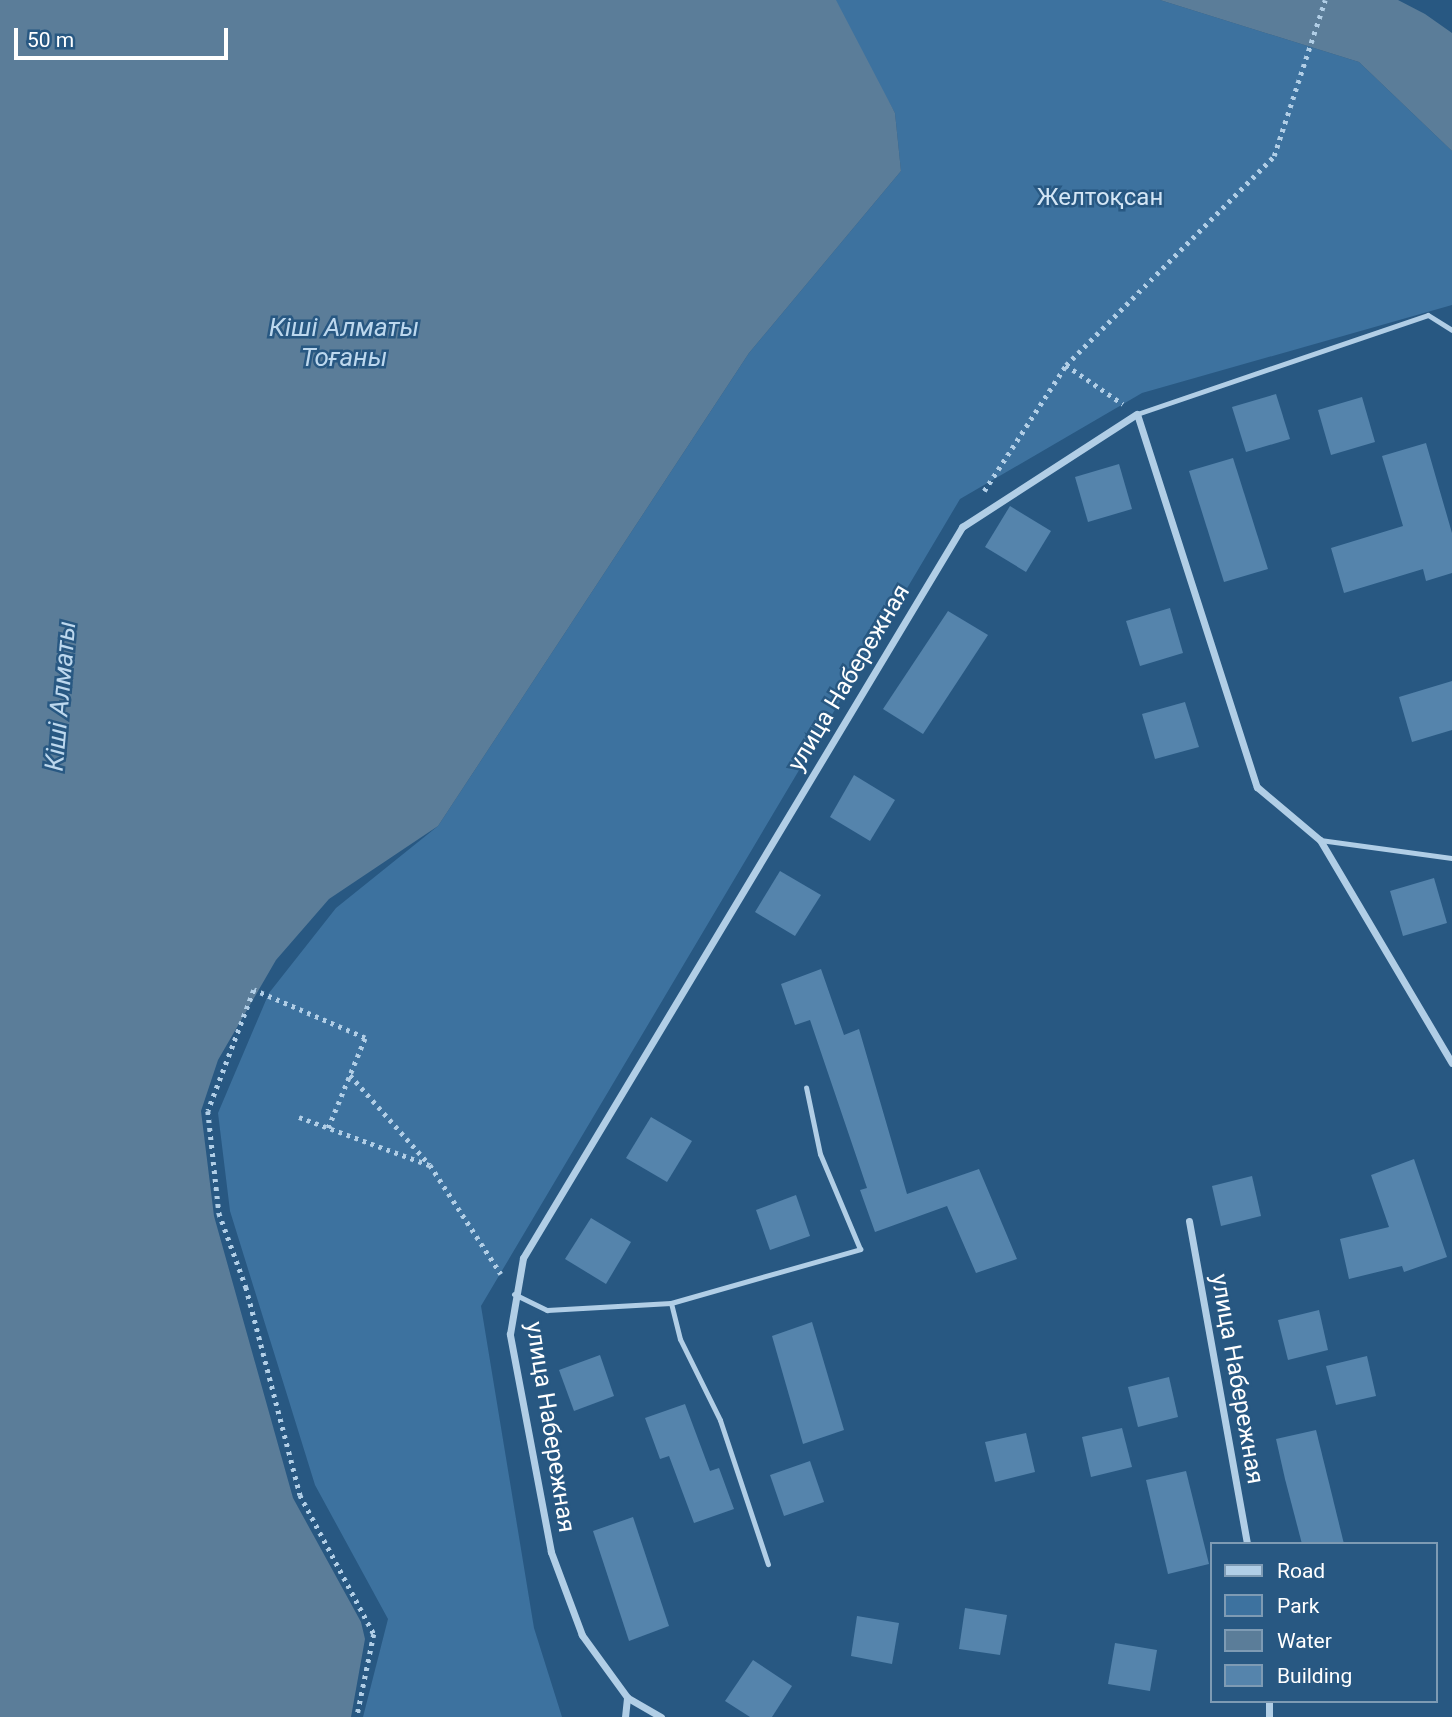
<!DOCTYPE html>
<html>
<head>
<meta charset="utf-8">
<style>
	body { margin:0 }
	#map { position:relative; width:1452px; height:1717px; overflow:hidden; background:#285882; font-family:Roboto,sans-serif }
	div>[style] { position:absolute }
	.green>* { inset:0; background:#3d729f }
	.water>* { inset:0; background:#5b7d99 }
	.building>* { inset:0; background:#5584ac }
	.path>* { height:4.5px; margin-top:-2.25px; transform-origin:0; background:repeating-linear-gradient(90deg,#b1cee6 0 3.5px,transparent 0 8.5px) }
	.lane>* { height:5px; margin:-2.5px; padding:0 2.5px; transform-origin:2.5px; border-radius:2.5px; background:#b1cee6 }
	.street>* { height:7px; margin:-3.5px; padding:0 3.5px; transform-origin:3.5px; border-radius:3.5px; background:#b1cee6 }
	span { translate:-50% -50%; white-space:nowrap; text-align:center; line-height:1.15; -webkit-text-stroke:5px #285882; paint-order:stroke }
	.park-label { font-size:24px; color:#d4e6f5 }
	.street-label { font-size:24px; color:#fff }
	.water-label { font-size:26px; color:#bdd8ee; font-style:italic }
	.legend { position:absolute; left:1210px; top:1542px; width:228px; height:161px; box-sizing:border-box; background:#285882; border:2px solid #7e9bb4; margin:0; padding:9px 12px; list-style:none; font-size:21px; color:#fff }
	.legend li { display:flex; align-items:center; gap:14px; height:35px }
	.legend b { width:35px; border:2px solid #7e9bb4 }
	.scale { position:absolute; left:14px; top:28px; width:214px; height:32px; box-sizing:border-box; border:4px solid #fff; border-top:0; padding-left:9px; font-size:21px; line-height:24px; white-space:nowrap; color:#fff; -webkit-text-stroke:5px #285882; paint-order:stroke }
</style>
</head>
<body>
<div id="map">
	<div class="green">
		<div style="clip-path:polygon(836px 0,1160px 0,1359px 62px,1452px 151px,1452px 305px,1142px 393px,960px 499px,481px 1306px,534px 1628px,562px 1717px,363px 1717px,388px 1619px,315px 1485px,230px 1211px,218px 1113px,269px 993px,336px 908px,438px 826px,749px 353px,901px 171px,895px 113px,834px 7px)"></div>
	</div>
	<div class="water">
		<div style="clip-path:polygon(0 0,836px 0,895px 113px,901px 171px,749px 353px,438px 826px,329px 899px,276px 960px,218px 1060px,201px 1111px,214px 1216px,293px 1498px,361px 1622px,365px 1639px,351px 1717px,0 1717px)"></div>
		<div style="clip-path:polygon(1160px 0,1398px 0,1425px 14px,1452px 33px,1452px 151px,1359px 62px)"></div>
	</div>
	<div class="building">
		<div style="clip-path:polygon(1276px 394px,1290px 439px,1246px 452px,1232px 407px)"></div>
		<div style="clip-path:polygon(1362px 397px,1375px 442px,1331px 455px,1318px 410px)"></div>
		<div style="clip-path:polygon(1426px 443px,1452px 533px,1452px 573px,1426px 581px,1423px 569px,1344px 593px,1331px 548px,1403px 526px,1382px 456px)"></div>
		<div style="clip-path:polygon(1233px 458px,1268px 569px,1224px 582px,1189px 471px)"></div>
		<div style="clip-path:polygon(1119px 464px,1132px 509px,1088px 522px,1075px 477px)"></div>
		<div style="clip-path:polygon(1010px 506px,1051px 531px,1026px 572px,985px 547px)"></div>
		<div style="clip-path:polygon(1170px 608px,1183px 653px,1140px 666px,1126px 621px)"></div>
		<div style="clip-path:polygon(948px 611px,988px 635px,923px 734px,883px 709px)"></div>
		<div style="clip-path:polygon(1452px 681px,1452px 730px,1412px 742px,1399px 697px)"></div>
		<div style="clip-path:polygon(1185px 702px,1199px 747px,1155px 759px,1142px 714px)"></div>
		<div style="clip-path:polygon(854px 775px,895px 800px,870px 841px,830px 817px)"></div>
		<div style="clip-path:polygon(780px 871px,821px 895px,795px 936px,755px 912px)"></div>
		<div style="clip-path:polygon(1434px 878px,1447px 923px,1403px 936px,1390px 891px)"></div>
		<div style="clip-path:polygon(821px 969px,844px 1035px,859px 1029px,907px 1194px,979px 1169px,1017px 1259px,976px 1273px,947px 1206px,875px 1232px,860px 1190px,867px 1188px,810px 1020px,795px 1025px,781px 984px)"></div>
		<div style="clip-path:polygon(651px 1117px,692px 1141px,667px 1182px,626px 1158px)"></div>
		<div style="clip-path:polygon(1414px 1159px,1447px 1257px,1404px 1272px,1402px 1266px,1349px 1279px,1340px 1239px,1389px 1227px,1371px 1175px)"></div>
		<div style="clip-path:polygon(1252px 1176px,1261px 1216px,1221px 1226px,1212px 1186px)"></div>
		<div style="clip-path:polygon(796px 1195px,810px 1236px,770px 1250px,756px 1210px)"></div>
		<div style="clip-path:polygon(591px 1218px,631px 1242px,606px 1284px,565px 1259px)"></div>
		<div style="clip-path:polygon(1319px 1310px,1328px 1350px,1288px 1360px,1278px 1320px)"></div>
		<div style="clip-path:polygon(812px 1322px,844px 1430px,803px 1444px,772px 1336px)"></div>
		<div style="clip-path:polygon(600px 1355px,614px 1396px,574px 1411px,559px 1370px)"></div>
		<div style="clip-path:polygon(1367px 1356px,1376px 1396px,1336px 1405px,1326px 1366px)"></div>
		<div style="clip-path:polygon(1169px 1377px,1178px 1417px,1138px 1427px,1128px 1387px)"></div>
		<div style="clip-path:polygon(685px 1404px,710px 1471px,719px 1468px,734px 1509px,694px 1523px,669px 1456px,660px 1459px,645px 1418px)"></div>
		<div style="clip-path:polygon(1122px 1428px,1132px 1467px,1091px 1477px,1082px 1437px)"></div>
		<div style="clip-path:polygon(1316px 1430px,1332px 1495px,1344px 1544px,1302px 1544px,1285px 1479px,1276px 1439px)"></div>
		<div style="clip-path:polygon(1026px 1433px,1035px 1472px,995px 1482px,985px 1442px)"></div>
		<div style="clip-path:polygon(810px 1461px,824px 1502px,784px 1516px,770px 1475px)"></div>
		<div style="clip-path:polygon(1186px 1471px,1209px 1564px,1168px 1574px,1146px 1480px)"></div>
		<div style="clip-path:polygon(633px 1517px,669px 1626px,629px 1641px,593px 1531px)"></div>
		<div style="clip-path:polygon(965px 1608px,1007px 1615px,1000px 1655px,959px 1649px)"></div>
		<div style="clip-path:polygon(857px 1616px,899px 1623px,892px 1664px,851px 1656px)"></div>
		<div style="clip-path:polygon(1115px 1643px,1157px 1650px,1150px 1691px,1108px 1684px)"></div>
		<div style="clip-path:polygon(753px 1660px,792px 1686px,772px 1717px,750px 1717px,725px 1701px)"></div>
	</div>
	<div class="path">
		<div style="left:1066px;top:365px;width:295px;rotate:-45.1deg"></div>
		<div style="left:1274px;top:156px;width:164px;rotate:-71.9deg"></div>
		<div style="left:984px;top:491px;width:150px;rotate:-56.9deg"></div>
		<div style="left:1066px;top:365px;width:69px;rotate:34.4deg"></div>
		<div style="left:350px;top:1075px;width:120px;rotate:48.4deg"></div>
		<div style="left:430px;top:1165px;width:130px;rotate:56.9deg"></div>
		<div style="left:299px;top:1117px;width:139px;rotate:20.3deg"></div>
		<div style="left:328px;top:1128px;width:97px;rotate:-67.7deg"></div>
		<div style="left:365px;top:1038px;width:121px;rotate:-156.6deg"></div>
		<div style="left:254px;top:990px;width:129px;rotate:110.8deg"></div>
		<div style="left:208px;top:1111px;width:103px;rotate:83.8deg"></div>
		<div style="left:219px;top:1213px;width:79px;rotate:70deg"></div>
		<div style="left:246px;top:1287px;width:215px;rotate:75.4deg"></div>
		<div style="left:300px;top:1495px;width:157px;rotate:62deg"></div>
		<div style="left:374px;top:1634px;width:85px;rotate:101.6deg"></div>
	</div>
	<div class="lane">
		<div style="left:1137px;top:414px;width:307px;rotate:-18.8deg"></div>
		<div style="left:1428px;top:315px;width:28px;rotate:32deg"></div>
		<div style="left:1320px;top:840px;width:133px;rotate:7.8deg"></div>
		<div style="left:514px;top:1294px;width:37px;rotate:26deg"></div>
		<div style="left:547px;top:1310px;width:124px;rotate:-3.2deg"></div>
		<div style="left:671px;top:1303px;width:197px;rotate:-15.9deg"></div>
		<div style="left:860px;top:1249px;width:103px;rotate:-112.8deg"></div>
		<div style="left:820px;top:1154px;width:68px;rotate:-101.8deg"></div>
		<div style="left:671px;top:1303px;width:37px;rotate:76deg"></div>
		<div style="left:680px;top:1339px;width:90px;rotate:63.7deg"></div>
		<div style="left:720px;top:1420px;width:152px;rotate:71.6deg"></div>
	</div>
	<div class="street">
		<div style="left:1189px;top:1221px;width:328px;rotate:79.8deg"></div>
		<div style="left:1269px;top:1701px;width:16px;rotate:90deg"></div>
		<div style="left:625px;top:1717px;width:20px;rotate:-84deg"></div>
		<div style="left:661px;top:1717px;width:39px;rotate:-150deg"></div>
		<div style="left:627px;top:1697px;width:77px;rotate:-126deg"></div>
		<div style="left:582px;top:1635px;width:89px;rotate:-110.5deg"></div>
		<div style="left:551px;top:1552px;width:222px;rotate:-100.7deg"></div>
		<div style="left:510px;top:1334px;width:77px;rotate:-80.3deg"></div>
		<div style="left:523px;top:1258px;width:853px;rotate:-59.01deg"></div>
		<div style="left:962px;top:527px;width:208px;rotate:-32.9deg"></div>
		<div style="left:1137px;top:414px;width:392px;rotate:72.2deg"></div>
		<div style="left:1257px;top:787px;width:82px;rotate:40.1deg"></div>
		<div style="left:1320px;top:840px;width:259px;rotate:59.4deg"></div>
	</div>
	<div class="park-label">
		<span style="left:1100px;top:198px">Желтоқсан</span>
	</div>
	<div class="street-label">
		<span style="left:849px;top:678px;rotate:-59deg">улица Набережная</span>
		<span style="left:1237px;top:1379px;rotate:80deg">улица Набережная</span>
		<span style="left:550px;top:1427px;rotate:81deg">улица Набережная</span>
	</div>
	<div class="water-label">
		<span style="left:344px;top:343px">Кіші Алматы<br>Тоғаны</span>
		<span style="left:61px;top:696px;rotate:-85deg">Кіші Алматы</span>
	</div>
	<ul class="legend">
	<li><b style="height:9px;background:#b1cee6"></b>Road</li>
	<li><b style="height:19px;background:#3d729f"></b>Park</li>
	<li><b style="height:19px;background:#5b7d99"></b>Water</li>
	<li><b style="height:19px;background:#5584ac"></b>Building</li>
	</ul>
	<div class="scale">50 m</div>
</div>
</body>
</html>
